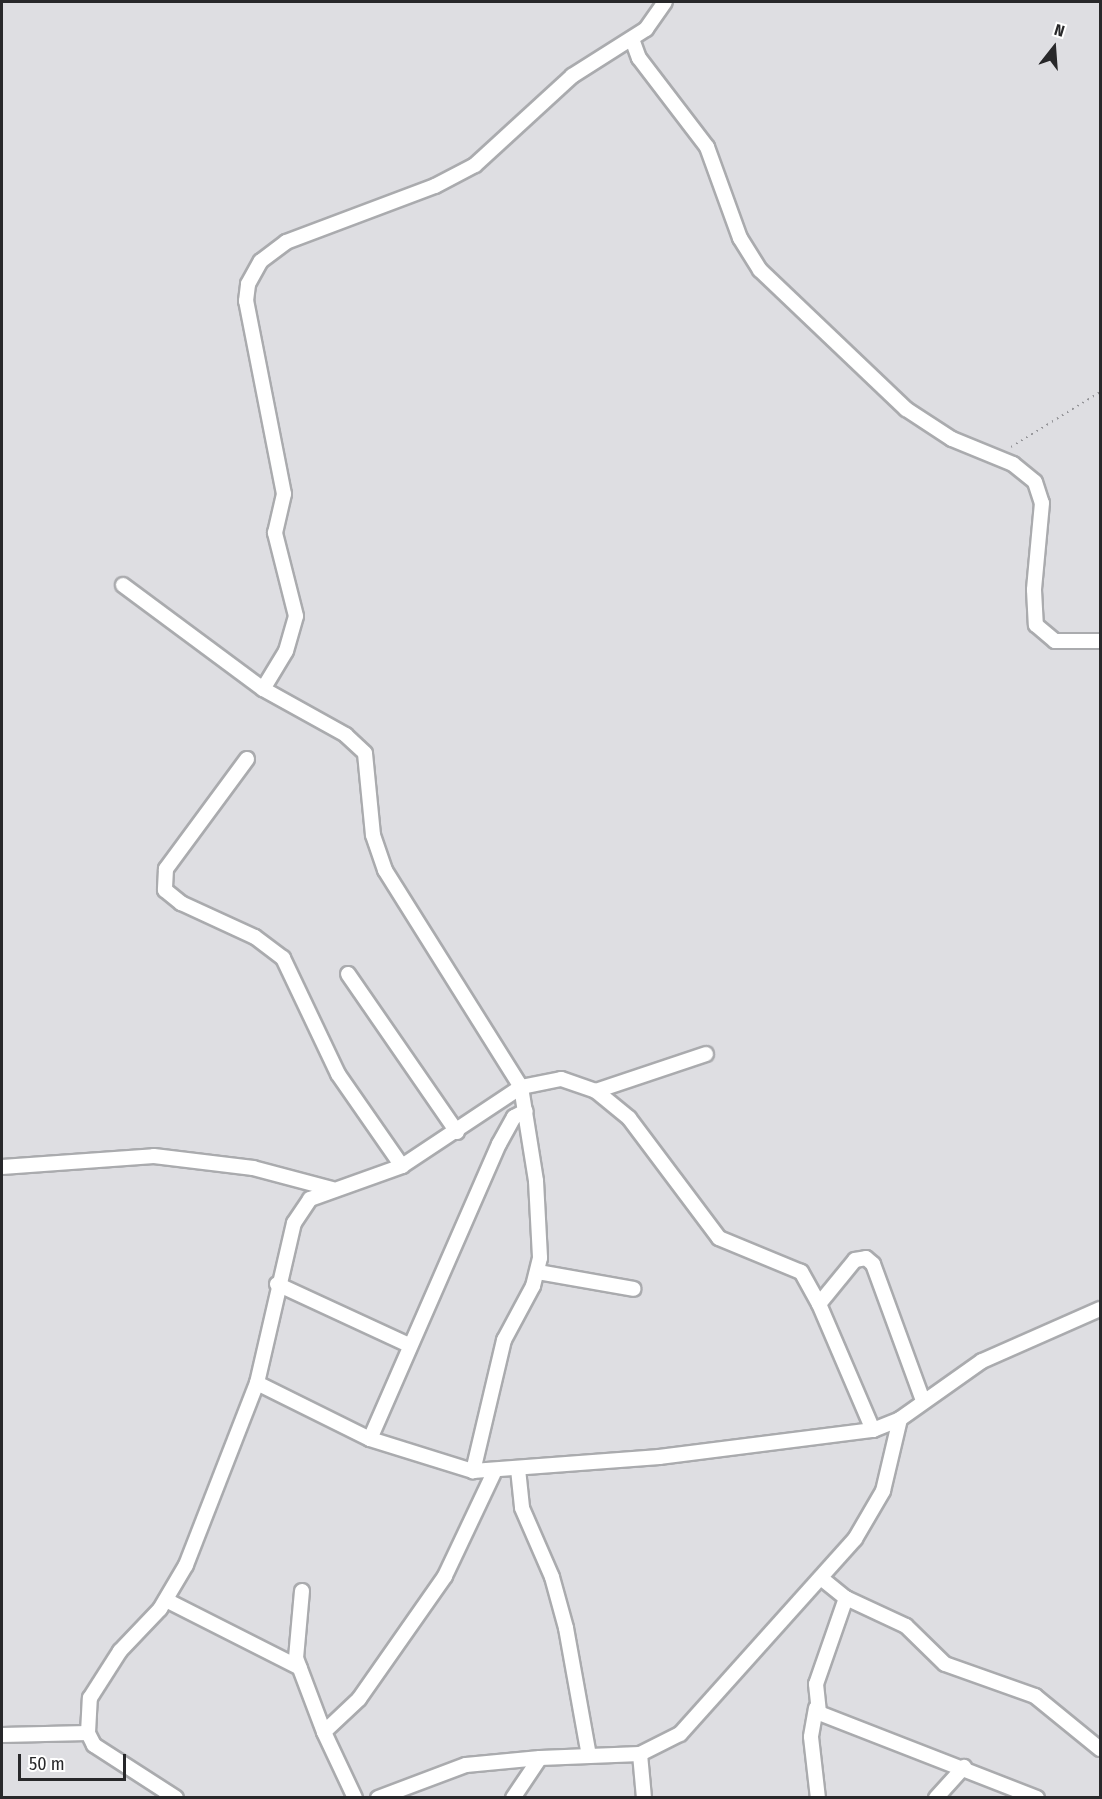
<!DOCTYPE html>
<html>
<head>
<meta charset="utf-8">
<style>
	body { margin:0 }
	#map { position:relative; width:1102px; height:1799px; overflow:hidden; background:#dedee2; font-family:"Fira Sans Condensed",sans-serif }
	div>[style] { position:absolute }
	.path>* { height:2px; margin-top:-1px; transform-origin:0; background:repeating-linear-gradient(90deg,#959599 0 1.5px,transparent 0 6px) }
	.roads { filter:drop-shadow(2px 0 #aaabae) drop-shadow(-2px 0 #aaabae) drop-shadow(0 2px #aaabae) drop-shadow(0 -2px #aaabae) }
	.minor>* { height:14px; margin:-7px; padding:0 7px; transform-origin:7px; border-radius:7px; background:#fff }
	span { translate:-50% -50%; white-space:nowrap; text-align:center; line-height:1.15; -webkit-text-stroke:4.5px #fff; paint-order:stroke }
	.frame { position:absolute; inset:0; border:3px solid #28282a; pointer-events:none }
	.north { position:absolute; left:1024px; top:18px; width:60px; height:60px; -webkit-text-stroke:4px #fff; paint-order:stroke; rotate:17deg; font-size:16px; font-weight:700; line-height:24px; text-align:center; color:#28282a }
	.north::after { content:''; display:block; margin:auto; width:21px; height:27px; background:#28282a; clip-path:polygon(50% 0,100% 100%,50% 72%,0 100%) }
	.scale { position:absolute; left:18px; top:1754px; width:108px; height:27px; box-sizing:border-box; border:3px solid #28282a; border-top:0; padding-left:8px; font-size:18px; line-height:21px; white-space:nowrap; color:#28282a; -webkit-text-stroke:4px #fff; paint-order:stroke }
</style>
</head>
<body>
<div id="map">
	<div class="path">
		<div style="left:1011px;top:447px;width:105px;rotate:-31.7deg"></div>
	</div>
	<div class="roads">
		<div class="minor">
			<div style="left:632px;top:39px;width:20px;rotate:70deg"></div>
			<div style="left:639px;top:58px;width:112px;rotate:52.6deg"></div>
			<div style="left:707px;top:147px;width:97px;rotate:70.1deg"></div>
			<div style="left:740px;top:238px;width:38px;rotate:58deg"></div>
			<div style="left:760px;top:270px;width:202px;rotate:43.6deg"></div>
			<div style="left:906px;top:409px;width:55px;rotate:33.1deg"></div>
			<div style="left:952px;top:439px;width:66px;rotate:22.3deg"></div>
			<div style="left:1013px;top:464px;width:28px;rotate:39deg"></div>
			<div style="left:1035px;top:482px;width:22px;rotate:72deg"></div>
			<div style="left:1042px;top:503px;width:87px;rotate:95.3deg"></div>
			<div style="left:1034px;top:590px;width:35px;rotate:87deg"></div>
			<div style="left:1036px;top:625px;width:25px;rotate:40deg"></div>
			<div style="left:1055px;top:641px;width:45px"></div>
			<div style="left:123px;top:585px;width:174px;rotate:36.6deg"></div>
			<div style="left:247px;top:759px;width:137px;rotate:126.4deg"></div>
			<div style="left:166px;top:869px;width:21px;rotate:93deg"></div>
			<div style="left:165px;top:890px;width:21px;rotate:39deg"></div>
			<div style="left:181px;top:903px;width:81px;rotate:24.7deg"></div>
			<div style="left:255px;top:937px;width:35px;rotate:37deg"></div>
			<div style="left:283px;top:958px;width:128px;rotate:64.6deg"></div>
			<div style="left:338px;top:1074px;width:112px;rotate:55.2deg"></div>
			<div style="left:348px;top:974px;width:192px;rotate:55.4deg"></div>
			<div style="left:596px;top:1091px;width:116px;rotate:-18.6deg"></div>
			<div style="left:2px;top:1167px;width:152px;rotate:-4.1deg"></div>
			<div style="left:154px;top:1156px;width:100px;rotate:6.9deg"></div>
			<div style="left:253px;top:1168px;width:82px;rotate:14.9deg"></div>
			<div style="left:538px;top:1272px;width:97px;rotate:10deg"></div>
			<div style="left:277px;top:1284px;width:145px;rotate:24.8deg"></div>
			<div style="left:819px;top:1304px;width:37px;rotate:-119deg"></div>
			<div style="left:801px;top:1272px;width:89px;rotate:-157.5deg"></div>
			<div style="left:719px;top:1238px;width:150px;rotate:-126.9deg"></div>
			<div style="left:629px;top:1118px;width:43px;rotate:-140.7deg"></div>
			<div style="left:596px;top:1091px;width:37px;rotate:-161deg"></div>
			<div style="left:561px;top:1079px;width:41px;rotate:168.7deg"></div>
			<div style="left:521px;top:1087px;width:95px;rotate:80.9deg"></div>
			<div style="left:536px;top:1181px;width:77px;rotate:87deg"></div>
			<div style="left:540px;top:1258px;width:29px;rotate:104deg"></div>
			<div style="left:533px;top:1286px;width:61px;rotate:118.2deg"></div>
			<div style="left:504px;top:1340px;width:135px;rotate:103.3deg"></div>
			<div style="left:473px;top:1471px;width:187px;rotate:-4.3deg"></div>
			<div style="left:659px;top:1457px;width:216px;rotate:-7.2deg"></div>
			<div style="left:873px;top:1430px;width:29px;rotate:-22deg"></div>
			<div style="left:900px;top:1419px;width:100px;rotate:-35.3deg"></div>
			<div style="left:982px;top:1361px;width:129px;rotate:-23.8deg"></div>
			<div style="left:257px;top:1383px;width:126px;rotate:26.4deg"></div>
			<div style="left:370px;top:1439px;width:322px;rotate:-66.4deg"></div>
			<div style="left:499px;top:1144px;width:31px;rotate:-61deg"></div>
			<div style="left:514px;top:1117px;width:13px;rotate:-27deg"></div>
			<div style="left:873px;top:1430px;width:137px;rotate:-113.2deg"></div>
			<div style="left:819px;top:1304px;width:57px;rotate:-50.7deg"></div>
			<div style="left:855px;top:1260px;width:11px;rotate:-10deg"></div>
			<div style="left:866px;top:1258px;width:9px;rotate:41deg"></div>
			<div style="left:873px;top:1264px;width:146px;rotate:69.9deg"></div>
			<div style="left:370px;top:1439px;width:108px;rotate:17.3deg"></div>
			<div style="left:518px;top:1469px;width:39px;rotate:84deg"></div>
			<div style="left:522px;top:1508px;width:75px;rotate:66.5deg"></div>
			<div style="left:552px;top:1577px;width:53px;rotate:74.6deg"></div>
			<div style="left:566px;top:1628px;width:130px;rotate:79.8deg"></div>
			<div style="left:821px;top:1578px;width:32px;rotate:39deg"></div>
			<div style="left:846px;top:1598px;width:91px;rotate:109.2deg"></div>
			<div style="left:816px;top:1684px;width:29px;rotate:84deg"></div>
			<div style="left:819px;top:1713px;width:234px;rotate:21.3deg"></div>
			<div style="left:302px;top:1591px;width:67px;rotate:95.1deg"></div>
			<div style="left:296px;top:1658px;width:79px;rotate:69.3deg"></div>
			<div style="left:846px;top:1598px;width:66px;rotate:25deg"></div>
			<div style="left:906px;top:1626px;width:54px;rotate:44.3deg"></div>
			<div style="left:945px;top:1664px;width:96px;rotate:19.6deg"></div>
			<div style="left:1035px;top:1696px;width:84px;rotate:39.2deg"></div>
			<div style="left:166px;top:1600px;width:150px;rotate:26.9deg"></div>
			<div style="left:816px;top:1708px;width:29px;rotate:100deg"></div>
			<div style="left:811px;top:1737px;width:61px;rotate:83.5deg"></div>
			<div style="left:2px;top:1735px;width:86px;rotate:-1.3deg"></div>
			<div style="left:640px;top:1754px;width:44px;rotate:84.8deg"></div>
			<div style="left:176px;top:1798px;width:98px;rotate:-147.1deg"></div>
			<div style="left:94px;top:1745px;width:13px;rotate:-117deg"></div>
			<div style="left:88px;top:1733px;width:35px;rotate:-87deg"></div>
			<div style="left:90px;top:1698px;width:56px;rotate:-57.4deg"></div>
			<div style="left:120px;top:1651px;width:58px;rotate:-46.4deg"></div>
			<div style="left:160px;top:1609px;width:51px;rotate:-59.4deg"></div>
			<div style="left:186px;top:1565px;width:195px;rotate:-68.7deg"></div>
			<div style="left:257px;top:1383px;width:164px;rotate:-77deg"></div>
			<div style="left:294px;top:1223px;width:29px;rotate:-56deg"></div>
			<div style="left:310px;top:1199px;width:98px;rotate:-19.7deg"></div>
			<div style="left:402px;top:1166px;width:143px;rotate:-33.6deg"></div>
			<div style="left:521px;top:1087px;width:256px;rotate:-122.1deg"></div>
			<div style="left:385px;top:870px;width:37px;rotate:-109deg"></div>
			<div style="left:373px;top:835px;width:82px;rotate:-95.6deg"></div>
			<div style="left:365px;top:753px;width:26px;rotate:-137deg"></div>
			<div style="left:346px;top:735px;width:95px;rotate:-151deg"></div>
			<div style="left:263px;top:689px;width:44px;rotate:-58.8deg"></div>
			<div style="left:286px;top:651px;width:36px;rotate:-74deg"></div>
			<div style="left:296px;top:616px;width:86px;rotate:-104.2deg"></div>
			<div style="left:275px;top:533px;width:40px;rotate:-77deg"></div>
			<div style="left:284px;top:494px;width:197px;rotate:-101.1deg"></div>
			<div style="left:246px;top:301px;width:17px;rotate:-83deg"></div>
			<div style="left:248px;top:284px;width:26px;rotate:-61deg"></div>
			<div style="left:261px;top:261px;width:31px;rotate:-37deg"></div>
			<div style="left:286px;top:242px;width:159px;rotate:-20.6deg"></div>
			<div style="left:435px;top:186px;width:45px;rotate:-27.7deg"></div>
			<div style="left:475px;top:165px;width:132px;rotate:-42.5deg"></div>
			<div style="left:572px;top:76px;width:88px;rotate:-32.4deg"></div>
			<div style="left:646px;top:29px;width:33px;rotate:-55deg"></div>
			<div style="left:355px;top:1798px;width:73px;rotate:-115.2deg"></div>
			<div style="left:324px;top:1732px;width:48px;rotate:-43.3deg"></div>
			<div style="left:359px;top:1699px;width:150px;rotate:-55deg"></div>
			<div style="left:445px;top:1576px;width:117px;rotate:-64.7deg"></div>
			<div style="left:378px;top:1798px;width:94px;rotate:-20.6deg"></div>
			<div style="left:466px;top:1765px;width:74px;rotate:-5.4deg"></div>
			<div style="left:513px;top:1798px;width:48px;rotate:-56deg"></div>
			<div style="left:540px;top:1758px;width:100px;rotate:-2.3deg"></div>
			<div style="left:640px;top:1754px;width:45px;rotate:-26.6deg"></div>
			<div style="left:680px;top:1734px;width:262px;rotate:-48.1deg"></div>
			<div style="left:855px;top:1539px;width:56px;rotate:-59.7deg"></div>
			<div style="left:883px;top:1491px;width:74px;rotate:-76.7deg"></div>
			<div style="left:936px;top:1798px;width:42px;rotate:-47.9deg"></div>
		</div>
	</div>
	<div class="frame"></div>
	<div class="north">N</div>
	<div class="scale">50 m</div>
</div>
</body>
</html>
